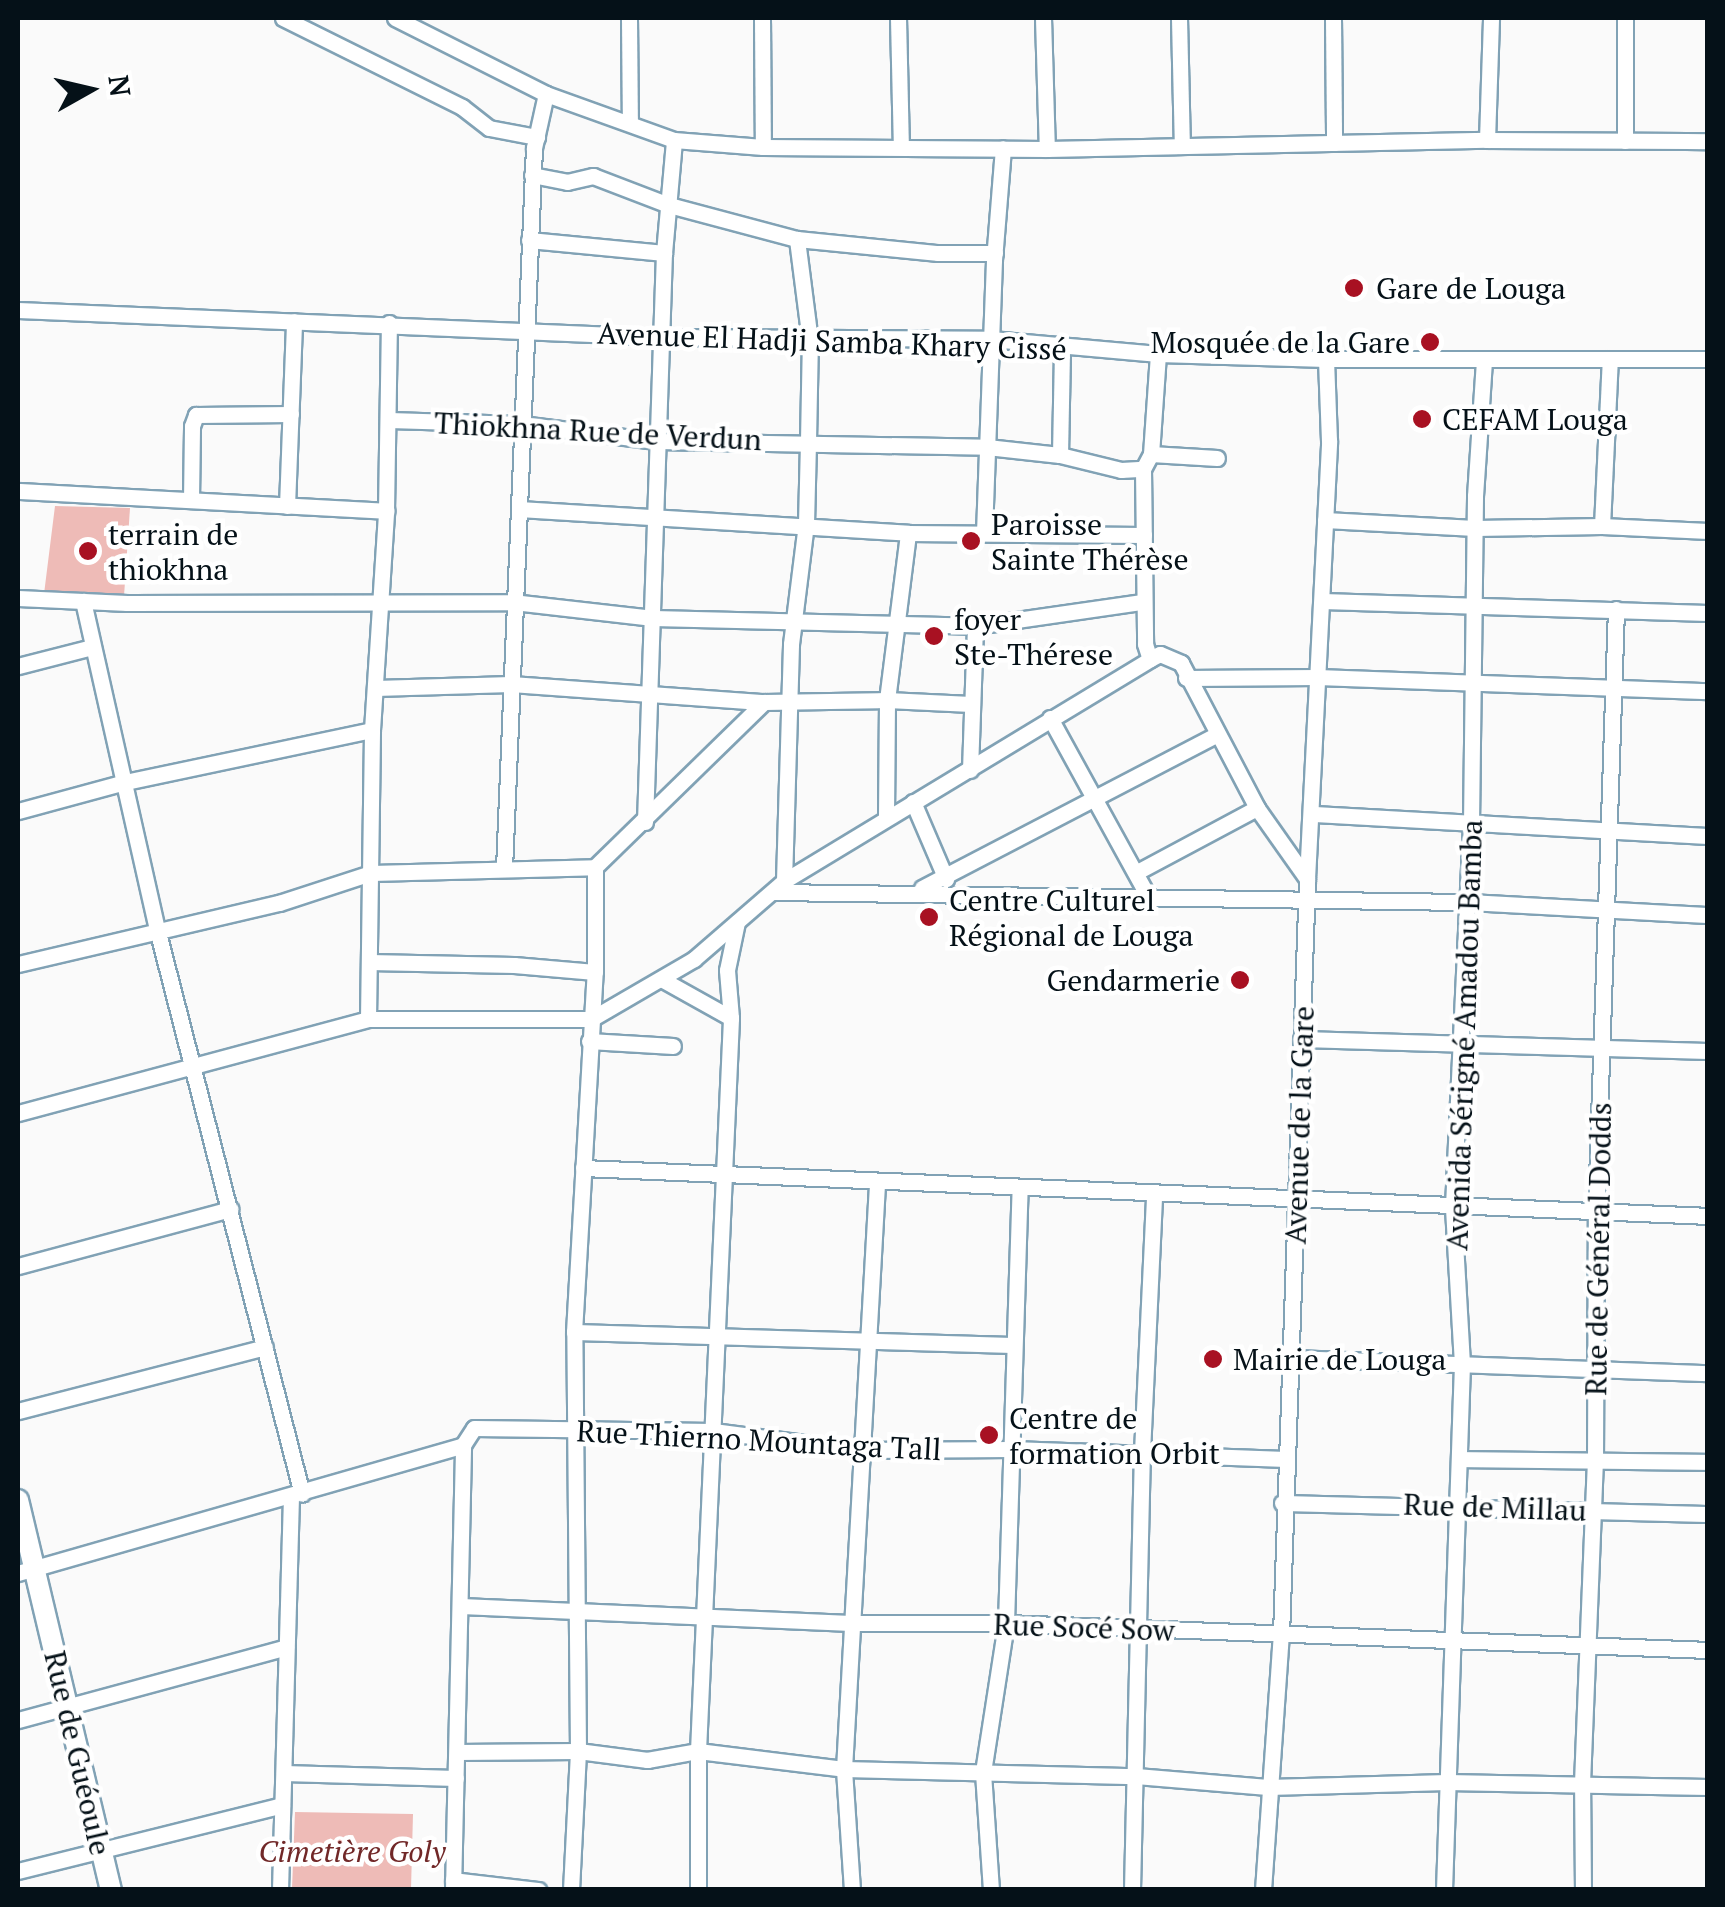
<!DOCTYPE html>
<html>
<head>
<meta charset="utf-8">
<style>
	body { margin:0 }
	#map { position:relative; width:1725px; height:1907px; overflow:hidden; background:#fafafa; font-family:"PT Serif",serif }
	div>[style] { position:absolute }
	.green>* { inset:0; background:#eebbb7 }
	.roads { filter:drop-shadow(2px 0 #81a2b5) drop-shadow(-2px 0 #81a2b5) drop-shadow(0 2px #81a2b5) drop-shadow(0 -2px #81a2b5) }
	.minor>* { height:15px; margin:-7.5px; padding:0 7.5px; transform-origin:7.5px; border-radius:7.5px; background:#fff }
	.major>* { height:20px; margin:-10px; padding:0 10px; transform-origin:10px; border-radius:10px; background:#fff }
	.dots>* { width:28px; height:28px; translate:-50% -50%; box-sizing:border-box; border:5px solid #fff; border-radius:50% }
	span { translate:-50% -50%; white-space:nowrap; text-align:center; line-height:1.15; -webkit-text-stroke:9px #fff; paint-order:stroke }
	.poi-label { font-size:30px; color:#051118 }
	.left { translate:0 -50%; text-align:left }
	.right { translate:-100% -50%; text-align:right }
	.street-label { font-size:30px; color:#051118 }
	.park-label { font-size:30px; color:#712828; font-style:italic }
	.frame { position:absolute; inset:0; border:20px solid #051118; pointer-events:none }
	.north { position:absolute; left:40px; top:40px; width:100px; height:100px; -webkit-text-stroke:8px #fff; paint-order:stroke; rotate:82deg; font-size:28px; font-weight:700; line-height:40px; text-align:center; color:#051118 }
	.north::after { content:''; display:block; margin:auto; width:35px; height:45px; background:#051118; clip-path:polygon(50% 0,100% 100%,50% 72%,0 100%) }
</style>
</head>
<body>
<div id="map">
	<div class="green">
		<div style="clip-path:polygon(55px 506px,130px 508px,124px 596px,44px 594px)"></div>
		<div style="clip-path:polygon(295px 1812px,413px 1814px,411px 1889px,292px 1889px)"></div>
	</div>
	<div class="roads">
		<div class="minor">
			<div style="left:283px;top:18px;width:200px;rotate:26.4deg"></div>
			<div style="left:462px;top:107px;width:34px;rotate:38deg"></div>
			<div style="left:489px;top:128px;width:49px;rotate:10.6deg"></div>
			<div style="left:395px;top:18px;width:169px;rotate:26.7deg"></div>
			<div style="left:546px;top:94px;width:136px;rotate:19.8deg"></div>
			<div style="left:674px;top:140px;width:89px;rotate:4.5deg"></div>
			<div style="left:763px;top:147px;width:284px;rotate:0.4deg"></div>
			<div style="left:1047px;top:149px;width:440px;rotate:-1.2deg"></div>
			<div style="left:1487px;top:140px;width:221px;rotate:0.3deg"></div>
			<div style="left:629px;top:18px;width:105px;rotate:89.5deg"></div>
			<div style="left:762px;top:18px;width:129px;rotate:89.6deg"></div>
			<div style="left:898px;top:18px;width:128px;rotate:88.7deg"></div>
			<div style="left:1043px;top:18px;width:131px;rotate:88.3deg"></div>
			<div style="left:1179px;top:18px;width:128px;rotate:88.7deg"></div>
			<div style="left:1333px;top:18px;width:125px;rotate:89.5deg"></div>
			<div style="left:1487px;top:140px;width:122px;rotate:-88.1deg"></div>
			<div style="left:1625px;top:141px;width:123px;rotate:-90deg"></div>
			<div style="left:532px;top:175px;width:36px;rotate:11deg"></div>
			<div style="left:567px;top:182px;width:27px;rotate:-13deg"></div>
			<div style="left:593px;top:176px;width:81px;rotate:20.9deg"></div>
			<div style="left:669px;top:205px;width:132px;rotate:14.9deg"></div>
			<div style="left:797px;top:239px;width:142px;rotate:5.7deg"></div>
			<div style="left:938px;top:253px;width:57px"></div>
			<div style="left:529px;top:240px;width:136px;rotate:5.5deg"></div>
			<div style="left:18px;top:310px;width:645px;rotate:2.4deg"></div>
			<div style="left:662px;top:337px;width:329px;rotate:0.3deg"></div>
			<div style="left:991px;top:339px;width:168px;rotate:5.1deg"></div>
			<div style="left:1158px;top:354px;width:168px;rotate:1.7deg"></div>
			<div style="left:1326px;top:359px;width:382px"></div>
			<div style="left:1158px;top:354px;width:100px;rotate:94deg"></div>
			<div style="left:1151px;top:454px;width:17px;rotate:118deg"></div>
			<div style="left:1143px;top:469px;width:175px;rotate:89.3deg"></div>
			<div style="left:1145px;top:644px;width:16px;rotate:72deg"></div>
			<div style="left:1150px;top:659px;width:11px;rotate:-27deg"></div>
			<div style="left:1160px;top:654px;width:23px;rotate:23deg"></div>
			<div style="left:1181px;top:663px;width:164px;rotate:62.3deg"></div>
			<div style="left:1257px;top:808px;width:87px;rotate:54.8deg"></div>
			<div style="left:389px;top:420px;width:132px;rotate:1.7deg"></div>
			<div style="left:521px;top:424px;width:136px;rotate:7.2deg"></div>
			<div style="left:656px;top:441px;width:331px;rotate:1deg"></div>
			<div style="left:987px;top:447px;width:73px;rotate:6.3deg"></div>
			<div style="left:1060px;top:455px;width:108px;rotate:-88.9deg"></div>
			<div style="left:1151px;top:454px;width:66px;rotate:3.5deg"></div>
			<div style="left:1060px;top:455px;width:63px;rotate:13.8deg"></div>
			<div style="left:1121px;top:470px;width:22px;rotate:-3deg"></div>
			<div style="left:18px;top:491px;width:369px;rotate:3.1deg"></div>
			<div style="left:191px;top:500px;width:74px;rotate:-89.2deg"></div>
			<div style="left:192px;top:426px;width:12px;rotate:-70deg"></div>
			<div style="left:196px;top:415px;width:95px;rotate:-0.6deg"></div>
			<div style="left:287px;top:506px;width:185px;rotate:-87.8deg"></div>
			<div style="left:519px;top:509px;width:390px;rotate:3.5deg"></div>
			<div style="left:908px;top:533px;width:236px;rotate:0.5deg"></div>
			<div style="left:1325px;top:520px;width:150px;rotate:3.1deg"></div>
			<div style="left:1475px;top:528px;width:127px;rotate:-0.9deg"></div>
			<div style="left:1602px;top:526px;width:106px;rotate:2.7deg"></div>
			<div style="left:1602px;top:526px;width:167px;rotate:-87.3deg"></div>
			<div style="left:984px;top:533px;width:273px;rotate:-87.9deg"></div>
			<div style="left:994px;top:260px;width:112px;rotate:-85.4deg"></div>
			<div style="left:18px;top:598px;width:109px;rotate:2.6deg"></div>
			<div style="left:127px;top:603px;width:386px;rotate:-0.1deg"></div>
			<div style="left:513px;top:602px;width:141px;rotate:6.5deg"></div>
			<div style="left:653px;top:618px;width:322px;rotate:1.4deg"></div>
			<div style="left:975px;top:626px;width:169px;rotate:-8.2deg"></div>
			<div style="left:83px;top:601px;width:336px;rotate:77.3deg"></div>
			<div style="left:157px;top:929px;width:583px;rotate:75.61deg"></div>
			<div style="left:1322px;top:601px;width:386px;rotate:1.8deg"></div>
			<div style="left:18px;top:666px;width:76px;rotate:-14.4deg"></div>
			<div style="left:1186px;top:678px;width:132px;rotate:-0.4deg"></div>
			<div style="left:1318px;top:677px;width:390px;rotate:2.1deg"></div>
			<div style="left:375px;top:688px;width:136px;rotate:-1.7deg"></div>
			<div style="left:511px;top:684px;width:254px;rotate:4.1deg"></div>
			<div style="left:764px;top:702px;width:123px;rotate:-0.9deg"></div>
			<div style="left:887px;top:700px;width:84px;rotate:2.7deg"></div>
			<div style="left:1050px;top:718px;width:205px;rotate:61.2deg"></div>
			<div style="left:970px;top:770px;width:144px;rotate:-88deg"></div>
			<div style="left:913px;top:802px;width:84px;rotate:66.8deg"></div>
			<div style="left:18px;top:811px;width:111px;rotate:-15.2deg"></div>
			<div style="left:125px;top:782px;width:252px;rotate:-11.9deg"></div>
			<div style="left:1313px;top:814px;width:396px;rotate:3.2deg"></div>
			<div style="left:886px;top:817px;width:117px;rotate:-89.5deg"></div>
			<div style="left:887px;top:700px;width:168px;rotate:-82.8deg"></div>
			<div style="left:645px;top:822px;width:569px;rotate:-88.09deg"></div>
			<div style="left:664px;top:253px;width:113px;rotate:-84.9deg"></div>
			<div style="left:504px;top:869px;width:722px;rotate:-87.62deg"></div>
			<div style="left:534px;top:148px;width:55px;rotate:-77.5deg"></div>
			<div style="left:1137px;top:872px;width:136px;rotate:-28.1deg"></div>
			<div style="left:784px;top:881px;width:237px;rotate:-88.3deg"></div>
			<div style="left:791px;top:644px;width:121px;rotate:-82.9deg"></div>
			<div style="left:806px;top:524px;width:83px;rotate:-88.6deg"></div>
			<div style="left:808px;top:441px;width:100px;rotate:-88.9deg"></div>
			<div style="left:810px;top:341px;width:103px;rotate:-97.3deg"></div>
			<div style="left:922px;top:888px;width:331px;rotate:-27.5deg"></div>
			<div style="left:774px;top:892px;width:693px;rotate:0.83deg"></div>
			<div style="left:1467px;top:902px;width:241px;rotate:3.1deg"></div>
			<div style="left:369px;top:962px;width:145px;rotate:1.2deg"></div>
			<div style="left:514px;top:965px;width:81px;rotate:4.9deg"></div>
			<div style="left:18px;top:964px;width:268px;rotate:-13.2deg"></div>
			<div style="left:279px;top:903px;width:97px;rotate:-18.1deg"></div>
			<div style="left:371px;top:873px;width:224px;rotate:-1.5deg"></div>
			<div style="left:595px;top:867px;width:236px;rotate:-44.3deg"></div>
			<div style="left:663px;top:980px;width:78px;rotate:29.2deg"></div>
			<div style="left:368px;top:1019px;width:289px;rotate:-89.2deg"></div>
			<div style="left:372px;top:730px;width:219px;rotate:-86.3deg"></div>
			<div style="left:386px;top:511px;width:188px;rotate:-89.1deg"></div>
			<div style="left:1301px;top:1039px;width:407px;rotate:1.7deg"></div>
			<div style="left:589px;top:1041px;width:84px;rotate:3.4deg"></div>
			<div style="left:18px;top:1113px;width:362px;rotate:-15deg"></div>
			<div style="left:368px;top:1019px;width:223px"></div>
			<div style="left:591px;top:1019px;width:119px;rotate:-30.2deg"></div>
			<div style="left:694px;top:959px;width:119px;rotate:-40.9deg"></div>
			<div style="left:784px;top:881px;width:428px;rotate:-31.2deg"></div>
			<div style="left:583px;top:1168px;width:1126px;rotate:2.44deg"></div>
			<div style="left:18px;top:1266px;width:220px;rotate:-15deg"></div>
			<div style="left:574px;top:1332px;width:439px;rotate:1.7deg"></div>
			<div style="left:1292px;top:1358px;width:416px;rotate:2.1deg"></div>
			<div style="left:18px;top:1411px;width:255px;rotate:-14.5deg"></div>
			<div style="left:1460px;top:1459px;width:248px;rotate:0.7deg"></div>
			<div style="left:1282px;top:1503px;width:426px;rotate:1.5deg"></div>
			<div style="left:18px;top:1573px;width:463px;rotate:-16deg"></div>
			<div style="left:461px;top:1606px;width:390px;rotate:2.5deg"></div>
			<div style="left:851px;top:1623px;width:155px"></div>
			<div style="left:1006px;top:1623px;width:703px;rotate:2.2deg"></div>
			<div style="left:18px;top:1720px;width:278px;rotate:-15.2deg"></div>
			<div style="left:457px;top:1752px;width:121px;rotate:-0.5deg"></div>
			<div style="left:578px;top:1751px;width:70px;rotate:7.4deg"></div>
			<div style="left:647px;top:1760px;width:52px;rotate:-10deg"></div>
			<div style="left:698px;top:1751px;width:147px;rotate:7deg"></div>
			<div style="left:844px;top:1769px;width:292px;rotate:1.4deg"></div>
			<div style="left:1136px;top:1776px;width:132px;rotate:4.8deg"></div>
			<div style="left:1268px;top:1787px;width:179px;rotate:-1.6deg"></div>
			<div style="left:1447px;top:1782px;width:261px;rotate:1.1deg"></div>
			<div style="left:284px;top:1773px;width:172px;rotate:1.7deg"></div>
			<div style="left:18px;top:1871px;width:272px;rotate:-14deg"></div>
			<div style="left:453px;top:1880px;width:86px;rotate:6.7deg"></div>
			<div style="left:280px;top:1890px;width:393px;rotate:-88.4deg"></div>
			<div style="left:453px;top:1890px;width:445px;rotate:-88.7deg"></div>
			<div style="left:463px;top:1445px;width:20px;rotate:-57deg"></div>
			<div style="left:474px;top:1428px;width:239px;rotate:0.7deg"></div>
			<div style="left:713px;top:1431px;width:146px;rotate:7.5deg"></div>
			<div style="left:858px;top:1450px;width:154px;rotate:-0.4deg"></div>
			<div style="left:1012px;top:1449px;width:274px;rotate:2.1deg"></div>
			<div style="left:571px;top:1890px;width:139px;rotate:-87.1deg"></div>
			<div style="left:578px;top:1751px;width:419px;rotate:-90.5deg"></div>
			<div style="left:574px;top:1332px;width:361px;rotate:-86.7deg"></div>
			<div style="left:595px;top:972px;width:105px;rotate:-90deg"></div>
			<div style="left:698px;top:1890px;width:139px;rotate:-90deg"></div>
			<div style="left:698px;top:1751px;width:734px;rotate:-87.42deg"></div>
			<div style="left:731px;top:1018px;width:48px;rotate:-94.8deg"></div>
			<div style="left:727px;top:970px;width:49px;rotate:-78.2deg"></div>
			<div style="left:852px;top:1890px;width:121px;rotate:-93.8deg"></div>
			<div style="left:844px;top:1769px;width:586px;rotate:-86.77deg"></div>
			<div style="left:991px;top:1890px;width:118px;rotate:-93.9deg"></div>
			<div style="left:983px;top:1772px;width:151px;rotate:-81.2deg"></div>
			<div style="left:1006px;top:1623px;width:435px;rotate:-88.2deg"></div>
			<div style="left:1132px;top:1890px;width:438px;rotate:-88.7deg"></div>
			<div style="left:1142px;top:1452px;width:257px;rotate:-87.3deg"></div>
			<div style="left:1263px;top:1890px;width:256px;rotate:-86deg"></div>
			<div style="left:1281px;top:1635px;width:756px;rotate:-88.03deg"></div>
			<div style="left:1307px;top:879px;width:439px;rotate:-87.1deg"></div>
			<div style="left:1329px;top:441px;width:82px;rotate:-92.1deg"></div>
			<div style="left:1444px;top:1890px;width:526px;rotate:-88.04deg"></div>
			<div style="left:1462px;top:1364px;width:158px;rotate:-93.3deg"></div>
			<div style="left:1453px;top:1206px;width:381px;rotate:-87.3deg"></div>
			<div style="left:1471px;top:825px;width:329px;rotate:-89.3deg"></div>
			<div style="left:1475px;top:496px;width:135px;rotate:-86.2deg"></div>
			<div style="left:1583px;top:1890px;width:107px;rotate:-90.5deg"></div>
			<div style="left:1582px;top:1783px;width:319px;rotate:-87.7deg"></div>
			<div style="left:1595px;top:1464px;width:253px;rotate:-89.8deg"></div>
			<div style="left:1596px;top:1211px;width:602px;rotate:-88.1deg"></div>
		</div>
		<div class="major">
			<div style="left:18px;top:1500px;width:401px;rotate:76.6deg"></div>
		</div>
	</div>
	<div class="dots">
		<div style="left:1354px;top:288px;background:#a81122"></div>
		<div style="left:1430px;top:342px;background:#a81122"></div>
		<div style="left:1422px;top:419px;background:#a81122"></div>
		<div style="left:971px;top:541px;background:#a81122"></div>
		<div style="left:88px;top:551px;background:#a81122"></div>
		<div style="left:934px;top:636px;background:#a81122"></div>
		<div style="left:929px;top:917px;background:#a81122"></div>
		<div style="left:1240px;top:980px;background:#a81122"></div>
		<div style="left:1213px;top:1359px;background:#a81122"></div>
		<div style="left:989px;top:1435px;background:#a81122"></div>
	</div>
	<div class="poi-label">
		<span class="left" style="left:1376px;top:288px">Gare de Louga</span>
		<span class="right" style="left:1410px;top:342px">Mosquée de la Gare</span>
		<span class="left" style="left:1442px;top:419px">CEFAM Louga</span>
		<span class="left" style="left:991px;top:541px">Paroisse<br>Sainte Thérèse</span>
		<span class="left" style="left:108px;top:551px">terrain de<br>thiokhna</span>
		<span class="left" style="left:954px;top:636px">foyer<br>Ste-Thérese</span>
		<span class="left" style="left:949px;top:917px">Centre Culturel<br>Régional de Louga</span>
		<span class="right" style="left:1220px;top:980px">Gendarmerie</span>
		<span class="left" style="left:1233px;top:1359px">Mairie de Louga</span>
		<span class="left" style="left:1009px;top:1435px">Centre de<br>formation Orbit</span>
	</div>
	<div class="street-label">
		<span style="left:832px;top:341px;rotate:2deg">Avenue El Hadji Samba Khary Cissé</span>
		<span style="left:598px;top:431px;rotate:3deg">Thiokhna Rue de Verdun</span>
		<span style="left:1464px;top:1035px;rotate:-88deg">Avenida Sérigné Amadou Bamba</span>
		<span style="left:1299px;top:1125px;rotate:-88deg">Avenue de la Gare</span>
		<span style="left:1598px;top:1249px;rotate:-89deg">Rue de Général Dodds</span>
		<span style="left:759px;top:1440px;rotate:3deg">Rue Thierno Mountaga Tall</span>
		<span style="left:1495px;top:1507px;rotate:2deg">Rue de Millau</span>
		<span style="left:1084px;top:1627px;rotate:2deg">Rue Socé Sow</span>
		<span style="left:78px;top:1753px;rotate:77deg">Rue de Guéoule</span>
	</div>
	<div class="park-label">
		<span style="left:352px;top:1851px">Cimetière Goly</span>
	</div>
	<div class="frame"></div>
	<div class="north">N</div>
</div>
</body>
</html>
